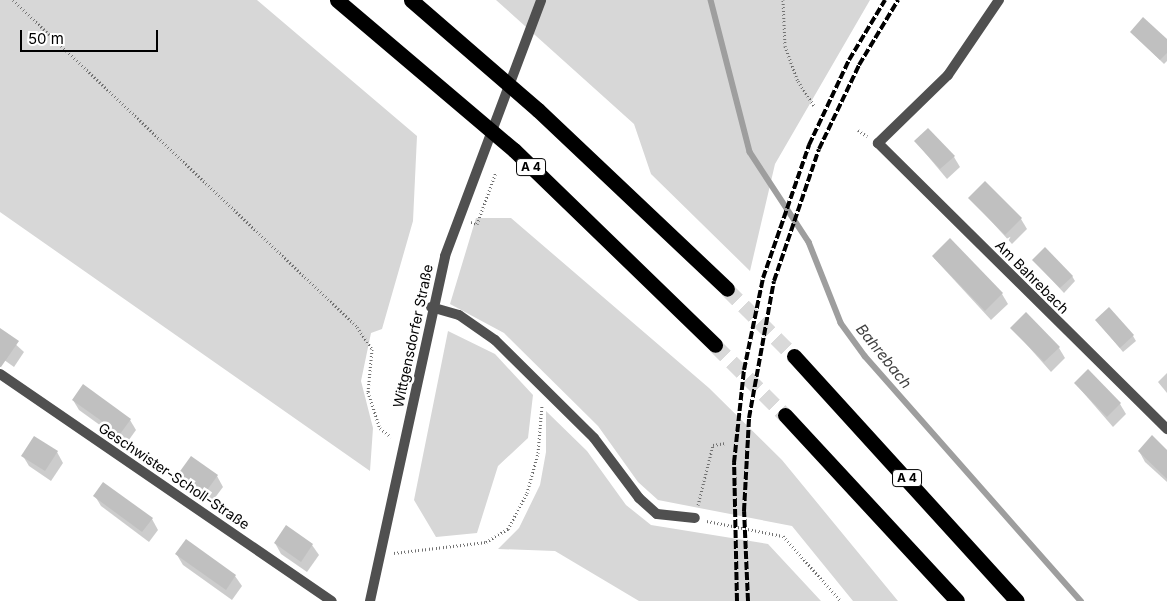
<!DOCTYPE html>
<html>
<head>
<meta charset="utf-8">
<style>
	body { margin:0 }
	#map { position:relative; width:1167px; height:601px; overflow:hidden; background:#fff; font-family:Inter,sans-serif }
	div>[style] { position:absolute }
	.green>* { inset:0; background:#d7d7d7 }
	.shadow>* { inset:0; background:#0003 }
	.stream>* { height:5.5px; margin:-2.75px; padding:0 2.75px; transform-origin:2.75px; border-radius:2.75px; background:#9e9e9e }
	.building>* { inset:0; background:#c0c0c0 }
	.motorway-tunnel>* { height:15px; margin-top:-7.5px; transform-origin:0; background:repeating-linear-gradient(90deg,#d9d9d9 0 15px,transparent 0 23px) }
	.path>* { height:3px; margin-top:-1.5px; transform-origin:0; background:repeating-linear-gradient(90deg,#727272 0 1px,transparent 0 3.5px) }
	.service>* { height:10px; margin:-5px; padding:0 5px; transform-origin:5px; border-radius:5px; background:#505050 }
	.minor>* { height:10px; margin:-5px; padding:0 5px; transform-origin:5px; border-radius:5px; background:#505050 }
	.tertiary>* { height:10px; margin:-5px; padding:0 5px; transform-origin:5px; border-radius:5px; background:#505050 }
	.motorway>* { height:15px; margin:-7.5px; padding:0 7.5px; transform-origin:7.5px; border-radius:7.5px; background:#000 }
	.rail>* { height:4px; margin-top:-2px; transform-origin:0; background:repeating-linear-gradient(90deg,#000 0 8px,transparent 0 10.5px) }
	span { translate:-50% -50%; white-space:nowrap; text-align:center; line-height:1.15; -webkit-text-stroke:5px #fff; paint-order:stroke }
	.shield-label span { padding:1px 4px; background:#fff; border:1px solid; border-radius:4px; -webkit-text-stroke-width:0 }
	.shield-label { font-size:12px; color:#000; font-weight:700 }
	.street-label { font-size:14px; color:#000 }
	.water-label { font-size:15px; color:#3f3f3f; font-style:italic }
	.scale { position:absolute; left:20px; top:30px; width:138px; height:22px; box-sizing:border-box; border:2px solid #000; border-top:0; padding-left:6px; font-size:15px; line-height:18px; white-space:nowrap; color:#000; -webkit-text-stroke:4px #fff; paint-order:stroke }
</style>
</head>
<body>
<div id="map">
	<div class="green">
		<div style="clip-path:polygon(0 0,257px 0,417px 136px,413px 221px,382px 329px,371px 333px,361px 381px,373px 428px,370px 471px,0 212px)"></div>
		<div style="clip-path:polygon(496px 0,870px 0,775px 164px,750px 271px,651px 174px,634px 124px)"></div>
		<div style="clip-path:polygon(476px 218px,511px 218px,709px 388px,782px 460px,898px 601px,853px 601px,792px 526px,658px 500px,638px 482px,598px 426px,504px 333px,450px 304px)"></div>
		<div style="clip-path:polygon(448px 331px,495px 354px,533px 395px,528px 438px,498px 466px,477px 533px,436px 537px,414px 500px)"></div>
		<div style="clip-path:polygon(546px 411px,587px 451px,626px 505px,651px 525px,768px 544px,821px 601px,639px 601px,555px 551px,498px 549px,519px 528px,540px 485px,546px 452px)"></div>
	</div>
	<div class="shadow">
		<div style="clip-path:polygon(1131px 32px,1167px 41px,1167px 61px,1164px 64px)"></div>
		<div style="clip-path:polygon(916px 142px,954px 157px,960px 167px,947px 179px)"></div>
		<div style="clip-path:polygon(970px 198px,1021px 219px,1027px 229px,1012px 244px)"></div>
		<div style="clip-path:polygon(933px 257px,1002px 294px,1008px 304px,991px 320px)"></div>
		<div style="clip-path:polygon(1033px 260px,1072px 276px,1075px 281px,1064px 293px)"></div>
		<div style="clip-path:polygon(1096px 320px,1133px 336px,1136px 341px,1123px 352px)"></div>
		<div style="clip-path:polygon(1012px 328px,1059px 348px,1065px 358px,1051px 372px)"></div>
		<div style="clip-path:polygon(0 330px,24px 352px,14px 367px,0 357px)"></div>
		<div style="clip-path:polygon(1167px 373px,1167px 393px,1158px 382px)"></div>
		<div style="clip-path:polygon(1075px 383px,1120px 404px,1126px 414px,1113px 427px)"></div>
		<div style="clip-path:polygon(73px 400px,130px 420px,136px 430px,126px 444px,79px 410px)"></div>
		<div style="clip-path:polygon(1139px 451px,1167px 451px,1167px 482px,1145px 462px)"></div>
		<div style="clip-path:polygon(57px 452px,63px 463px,51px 481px,29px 466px,23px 456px)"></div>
		<div style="clip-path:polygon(179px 474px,217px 476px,223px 487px,211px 503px,185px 485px)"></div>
		<div style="clip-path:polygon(95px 496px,152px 519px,158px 530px,149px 542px,101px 506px)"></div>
		<div style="clip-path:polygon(275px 543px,312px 545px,319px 555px,307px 572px,281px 554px)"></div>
		<div style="clip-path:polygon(177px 555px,235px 576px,242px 586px,232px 600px,183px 565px)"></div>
	</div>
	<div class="stream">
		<div style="left:711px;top:0;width:157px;rotate:75.6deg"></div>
		<div style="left:750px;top:152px;width:108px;rotate:56.8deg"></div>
		<div style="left:809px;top:242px;width:87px;rotate:68.4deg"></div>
		<div style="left:841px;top:323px;width:41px;rotate:54deg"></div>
		<div style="left:865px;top:356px;width:327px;rotate:48.6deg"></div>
	</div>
	<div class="building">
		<div style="clip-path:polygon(1143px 17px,1167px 39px,1167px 53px,1160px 60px,1130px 32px)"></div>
		<div style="clip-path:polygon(928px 128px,955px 156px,940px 169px,914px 141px)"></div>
		<div style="clip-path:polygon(985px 181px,1022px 218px,1005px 235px,968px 198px)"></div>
		<div style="clip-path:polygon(950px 238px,1003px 293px,985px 311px,932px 256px)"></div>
		<div style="clip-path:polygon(1045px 247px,1073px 276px,1060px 288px,1032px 260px)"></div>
		<div style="clip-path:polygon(1109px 307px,1134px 335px,1120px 348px,1095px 320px)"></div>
		<div style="clip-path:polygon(1026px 312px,1060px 347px,1044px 362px,1010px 328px)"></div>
		<div style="clip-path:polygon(0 328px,19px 341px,1px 367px,0 367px)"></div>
		<div style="clip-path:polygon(1088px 369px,1121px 403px,1107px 417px,1074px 383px)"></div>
		<div style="clip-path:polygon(83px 384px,131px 419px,120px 434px,72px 400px)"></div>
		<div style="clip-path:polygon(1152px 435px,1167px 450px,1167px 479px,1138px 451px)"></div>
		<div style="clip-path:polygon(34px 436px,58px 451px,45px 471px,21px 456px)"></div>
		<div style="clip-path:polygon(191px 456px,218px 475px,205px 493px,178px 474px)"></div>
		<div style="clip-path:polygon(103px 482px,153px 518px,142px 532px,93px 496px)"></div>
		<div style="clip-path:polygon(286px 525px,313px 544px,301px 562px,274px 543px)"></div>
		<div style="clip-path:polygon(186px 539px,236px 575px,226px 590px,175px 554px)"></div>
	</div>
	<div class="motorway-tunnel">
		<div style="left:727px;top:289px;width:95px;rotate:45deg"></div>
		<div style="left:715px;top:345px;width:99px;rotate:45deg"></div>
	</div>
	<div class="path">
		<div style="left:13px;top:0;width:475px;rotate:43.5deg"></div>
		<div style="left:357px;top:327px;width:27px;rotate:56deg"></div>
		<div style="left:372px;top:349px;width:43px;rotate:95.3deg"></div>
		<div style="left:368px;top:392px;width:38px;rotate:72deg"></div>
		<div style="left:380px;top:428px;width:14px;rotate:39deg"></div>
		<div style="left:783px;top:0;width:46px;rotate:87.5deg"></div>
		<div style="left:785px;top:46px;width:37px;rotate:70deg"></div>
		<div style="left:798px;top:81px;width:30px;rotate:57deg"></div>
		<div style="left:858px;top:130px;width:11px;rotate:34deg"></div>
		<div style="left:471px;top:222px;width:6px;rotate:18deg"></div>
		<div style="left:477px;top:224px;width:55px;rotate:-69.9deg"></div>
		<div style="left:698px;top:505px;width:62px;rotate:-76deg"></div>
		<div style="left:713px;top:445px;width:13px;rotate:-9deg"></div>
		<div style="left:707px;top:521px;width:77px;rotate:11.2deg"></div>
		<div style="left:783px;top:536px;width:87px;rotate:48.3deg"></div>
		<div style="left:394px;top:553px;width:93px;rotate:-6.8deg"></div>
		<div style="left:486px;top:542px;width:26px;rotate:-31deg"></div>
		<div style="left:508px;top:529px;width:41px;rotate:-62.2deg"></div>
		<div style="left:527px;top:493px;width:41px;rotate:-74.6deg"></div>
		<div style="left:538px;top:453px;width:48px;rotate:-85.2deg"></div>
	</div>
	<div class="service">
		<div style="left:431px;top:307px;width:29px;rotate:16deg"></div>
		<div style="left:459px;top:315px;width:44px;rotate:34.8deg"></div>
		<div style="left:495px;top:340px;width:139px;rotate:44.7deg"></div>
		<div style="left:594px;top:438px;width:75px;rotate:53.1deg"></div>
		<div style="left:639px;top:498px;width:24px;rotate:42deg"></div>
		<div style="left:657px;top:514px;width:38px;rotate:6deg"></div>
	</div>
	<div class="minor">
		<div style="left:999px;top:0;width:91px;rotate:124.2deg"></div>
		<div style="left:948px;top:75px;width:98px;rotate:135.8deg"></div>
		<div style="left:878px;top:143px;width:407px;rotate:44.7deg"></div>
		<div style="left:0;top:374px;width:402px;rotate:34.4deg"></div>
	</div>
	<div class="tertiary">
		<div style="left:370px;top:601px;width:353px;rotate:-77.7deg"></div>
		<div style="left:445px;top:256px;width:273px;rotate:-69.4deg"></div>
	</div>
	<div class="motorway">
		<div style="left:337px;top:0;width:232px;rotate:40.3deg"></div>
		<div style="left:514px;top:150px;width:280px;rotate:44.1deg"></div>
		<div style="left:411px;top:0;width:168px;rotate:40.9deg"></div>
		<div style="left:538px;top:110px;width:260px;rotate:43.4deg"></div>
		<div style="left:794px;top:356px;width:331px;rotate:47.7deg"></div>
		<div style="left:785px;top:415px;width:253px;rotate:47.2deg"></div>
	</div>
	<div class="rail">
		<div style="left:737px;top:601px;width:138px;rotate:-91.2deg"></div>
		<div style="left:734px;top:463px;width:94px;rotate:-83.9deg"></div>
		<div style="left:744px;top:370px;width:94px;rotate:-78.3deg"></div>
		<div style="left:763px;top:278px;width:141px;rotate:-70.9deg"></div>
		<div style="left:809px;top:145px;width:94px;rotate:-64.8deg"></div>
		<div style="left:849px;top:60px;width:70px;rotate:-59deg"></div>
		<div style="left:748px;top:601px;width:90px;rotate:-92.5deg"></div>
		<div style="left:744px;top:511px;width:93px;rotate:-86.9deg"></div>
		<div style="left:749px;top:418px;width:139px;rotate:-79.7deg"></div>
		<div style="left:774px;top:281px;width:139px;rotate:-71.2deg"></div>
		<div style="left:819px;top:149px;width:93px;rotate:-64.5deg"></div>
		<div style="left:859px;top:65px;width:76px;rotate:-59deg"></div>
	</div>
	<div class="shield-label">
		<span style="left:531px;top:167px">A 4</span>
		<span style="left:907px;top:478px">A 4</span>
	</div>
	<div class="street-label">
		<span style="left:1032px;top:277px;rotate:45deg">Am Bahrebach</span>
		<span style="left:413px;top:336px;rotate:-78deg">Wittgensdorfer Straße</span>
		<span style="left:174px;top:476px;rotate:34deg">Geschwister-Scholl-Straße</span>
	</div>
	<div class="water-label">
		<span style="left:884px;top:356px;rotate:51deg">Bahrebach</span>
	</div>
	<div class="scale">50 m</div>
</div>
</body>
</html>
